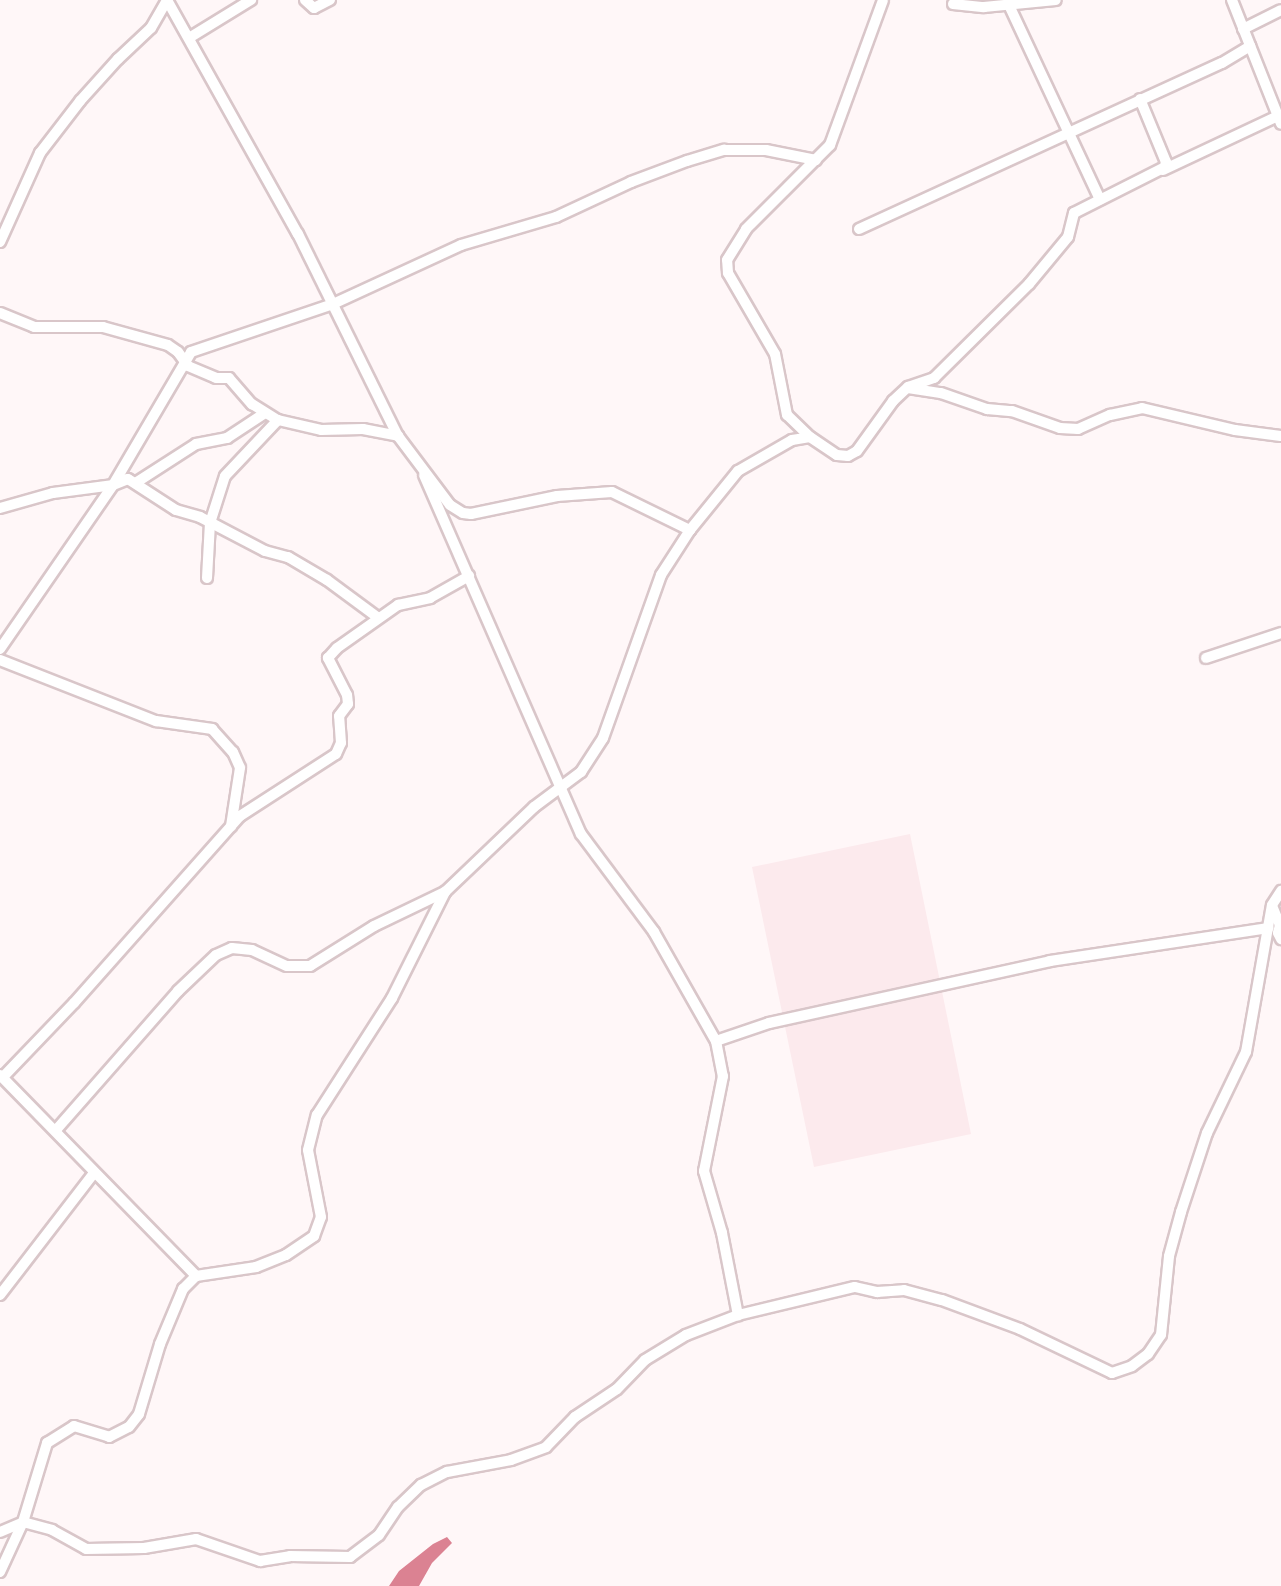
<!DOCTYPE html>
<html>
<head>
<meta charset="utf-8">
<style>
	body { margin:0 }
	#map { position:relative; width:1281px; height:1586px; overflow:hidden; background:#fff7f8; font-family:"Nunito Sans",sans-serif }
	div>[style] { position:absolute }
	.built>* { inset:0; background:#fceaed }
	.water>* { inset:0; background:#db8292 }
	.roads { filter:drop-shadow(2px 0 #d9c6c9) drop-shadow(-2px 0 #d9c6c9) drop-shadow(0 2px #d9c6c9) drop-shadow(0 -2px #d9c6c9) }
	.minor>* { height:10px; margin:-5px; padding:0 5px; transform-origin:5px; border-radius:5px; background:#fff }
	span { translate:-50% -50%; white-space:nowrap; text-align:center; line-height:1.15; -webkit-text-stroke:5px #fff7f8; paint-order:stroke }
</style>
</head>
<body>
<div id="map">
	<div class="built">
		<div style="clip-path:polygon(910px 834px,971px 1134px,814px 1167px,752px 867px)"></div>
	</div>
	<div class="water">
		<div style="clip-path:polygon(447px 1537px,452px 1543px,432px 1563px,419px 1586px,389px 1586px,399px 1571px,433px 1544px)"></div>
	</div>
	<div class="roads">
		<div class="minor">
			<div style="left:305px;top:0;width:12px;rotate:42deg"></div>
			<div style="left:314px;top:8px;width:18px;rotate:-27deg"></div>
			<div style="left:1232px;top:0;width:133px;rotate:68.4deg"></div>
			<div style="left:1008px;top:3px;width:217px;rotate:64.9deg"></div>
			<div style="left:953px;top:4px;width:31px;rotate:6deg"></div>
			<div style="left:984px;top:7px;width:72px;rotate:-5.6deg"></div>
			<div style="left:1243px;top:29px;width:42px;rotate:-26.6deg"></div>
			<div style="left:189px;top:38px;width:73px;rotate:-31.5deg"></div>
			<div style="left:1163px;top:170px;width:127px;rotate:-25.2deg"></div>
			<div style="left:859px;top:229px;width:399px;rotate:-24.6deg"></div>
			<div style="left:1222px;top:63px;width:33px;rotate:-31deg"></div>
			<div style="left:0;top:242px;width:98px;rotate:-65.8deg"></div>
			<div style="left:40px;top:153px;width:66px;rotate:-52.4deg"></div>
			<div style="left:80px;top:101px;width:57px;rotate:-47.9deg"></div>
			<div style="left:118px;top:59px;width:45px;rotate:-43.2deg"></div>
			<div style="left:151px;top:28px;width:32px;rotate:-60deg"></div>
			<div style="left:167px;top:0;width:268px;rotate:60.8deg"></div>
			<div style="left:298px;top:234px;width:225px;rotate:63.7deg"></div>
			<div style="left:0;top:313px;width:37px;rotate:22deg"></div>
			<div style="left:34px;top:327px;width:69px"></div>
			<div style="left:103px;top:327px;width:67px;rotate:15.5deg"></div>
			<div style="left:168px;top:345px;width:12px;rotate:35deg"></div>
			<div style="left:178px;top:352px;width:17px;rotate:54deg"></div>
			<div style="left:188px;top:366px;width:30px;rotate:23deg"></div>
			<div style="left:216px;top:378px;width:13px"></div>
			<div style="left:229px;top:378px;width:35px;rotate:49deg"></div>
			<div style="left:252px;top:404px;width:31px;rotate:32deg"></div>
			<div style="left:278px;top:420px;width:44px;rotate:13.1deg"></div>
			<div style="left:321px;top:430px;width:42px;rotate:-1.4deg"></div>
			<div style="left:363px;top:429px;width:36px;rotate:11deg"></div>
			<div style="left:398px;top:436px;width:86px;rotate:53deg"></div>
			<div style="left:450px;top:505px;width:15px;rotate:32deg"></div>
			<div style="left:463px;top:513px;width:8px;rotate:7deg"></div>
			<div style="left:471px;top:514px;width:88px;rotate:-11.8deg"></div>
			<div style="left:557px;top:496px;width:55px;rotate:-4.2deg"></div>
			<div style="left:612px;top:492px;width:87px;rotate:26deg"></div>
			<div style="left:908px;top:388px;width:33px;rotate:9deg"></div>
			<div style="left:941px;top:393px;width:49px;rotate:19.2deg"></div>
			<div style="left:987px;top:409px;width:25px;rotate:5deg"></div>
			<div style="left:1012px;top:411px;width:51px;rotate:19.5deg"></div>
			<div style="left:1060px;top:428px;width:18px;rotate:3deg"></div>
			<div style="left:1078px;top:429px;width:35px;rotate:-24deg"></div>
			<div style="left:1110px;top:415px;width:33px;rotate:-12deg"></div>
			<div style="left:1142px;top:408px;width:96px;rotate:13.3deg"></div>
			<div style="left:1235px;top:430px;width:46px;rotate:7.4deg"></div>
			<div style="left:810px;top:437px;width:32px;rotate:-136deg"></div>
			<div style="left:787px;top:415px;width:62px;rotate:-101.1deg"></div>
			<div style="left:775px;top:354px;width:94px;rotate:-120.1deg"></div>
			<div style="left:728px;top:273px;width:13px;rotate:-94deg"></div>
			<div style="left:727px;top:260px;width:36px;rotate:-58deg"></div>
			<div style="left:746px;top:229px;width:119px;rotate:-45deg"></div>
			<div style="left:830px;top:145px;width:154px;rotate:-69.9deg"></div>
			<div style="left:424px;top:475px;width:392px;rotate:66.4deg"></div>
			<div style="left:581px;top:834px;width:122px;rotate:53.3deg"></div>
			<div style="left:654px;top:932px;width:125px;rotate:60.4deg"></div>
			<div style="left:716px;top:1041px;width:36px;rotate:79deg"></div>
			<div style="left:723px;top:1076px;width:97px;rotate:101.3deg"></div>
			<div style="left:704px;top:1171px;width:65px;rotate:73.8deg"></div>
			<div style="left:722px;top:1233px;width:84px;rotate:79deg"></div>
			<div style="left:137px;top:482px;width:70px;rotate:-32.8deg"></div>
			<div style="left:196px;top:444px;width:32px;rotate:-11deg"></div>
			<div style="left:227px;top:438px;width:45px;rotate:-33.3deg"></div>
			<div style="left:0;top:508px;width:55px;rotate:-15.8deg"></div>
			<div style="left:53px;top:493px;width:61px;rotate:-7.6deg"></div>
			<div style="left:113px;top:485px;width:16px;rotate:-22deg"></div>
			<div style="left:128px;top:479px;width:57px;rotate:32.9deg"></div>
			<div style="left:176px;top:510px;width:25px;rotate:16deg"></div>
			<div style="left:200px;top:517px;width:73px;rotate:27.6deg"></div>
			<div style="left:265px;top:551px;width:24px;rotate:15deg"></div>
			<div style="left:288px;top:557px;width:45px;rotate:30.5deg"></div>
			<div style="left:327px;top:580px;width:62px;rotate:36.5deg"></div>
			<div style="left:207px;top:578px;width:55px;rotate:-86.9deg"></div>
			<div style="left:210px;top:523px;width:49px;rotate:-72.3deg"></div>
			<div style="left:225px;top:476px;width:77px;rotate:-46.6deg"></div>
			<div style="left:0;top:649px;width:199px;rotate:-55.4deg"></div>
			<div style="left:113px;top:485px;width:154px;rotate:-59.6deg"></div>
			<div style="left:191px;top:352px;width:150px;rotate:-18.7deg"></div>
			<div style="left:333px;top:304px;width:141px;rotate:-24.7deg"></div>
			<div style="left:461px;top:245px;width:99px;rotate:-16.4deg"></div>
			<div style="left:556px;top:217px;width:83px;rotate:-25deg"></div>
			<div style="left:631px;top:182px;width:60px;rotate:-20.6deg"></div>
			<div style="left:687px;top:161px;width:39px;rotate:-17deg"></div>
			<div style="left:724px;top:150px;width:42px"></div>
			<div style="left:766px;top:150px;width:51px;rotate:11.3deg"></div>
			<div style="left:1206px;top:658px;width:79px;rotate:-18.4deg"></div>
			<div style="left:0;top:660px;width:168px;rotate:21.4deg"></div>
			<div style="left:156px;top:721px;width:57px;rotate:8.1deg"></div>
			<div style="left:212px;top:729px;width:31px;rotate:48deg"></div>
			<div style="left:233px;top:752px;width:17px;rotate:66deg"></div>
			<div style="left:240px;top:768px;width:59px;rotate:98.8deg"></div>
			<div style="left:1273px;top:908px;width:18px;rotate:68deg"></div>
			<div style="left:1280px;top:925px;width:8px;rotate:104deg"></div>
			<div style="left:1278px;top:933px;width:7px;rotate:63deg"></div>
			<div style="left:716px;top:1041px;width:56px;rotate:-18.8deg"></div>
			<div style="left:769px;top:1023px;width:288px;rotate:-12.4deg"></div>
			<div style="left:1050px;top:961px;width:221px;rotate:-8.6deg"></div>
			<div style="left:0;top:1075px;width:281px;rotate:45.7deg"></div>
			<div style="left:3px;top:1077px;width:103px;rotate:-46.2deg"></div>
			<div style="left:74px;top:1003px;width:250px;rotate:-48.4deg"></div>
			<div style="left:240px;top:816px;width:114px;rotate:-32.9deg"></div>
			<div style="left:336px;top:754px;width:12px;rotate:-66deg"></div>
			<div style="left:341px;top:743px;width:27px;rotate:-94deg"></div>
			<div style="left:339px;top:716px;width:15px;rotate:-53deg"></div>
			<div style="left:348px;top:704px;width:9px;rotate:-96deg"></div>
			<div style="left:347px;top:695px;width:42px;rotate:-117.2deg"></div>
			<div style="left:328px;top:658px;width:13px;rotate:-48deg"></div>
			<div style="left:337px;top:648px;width:75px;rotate:-35.2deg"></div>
			<div style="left:398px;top:605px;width:33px;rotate:-12deg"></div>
			<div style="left:430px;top:598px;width:45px;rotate:-29.4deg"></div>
			<div style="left:56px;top:1130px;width:185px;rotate:-48.7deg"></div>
			<div style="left:178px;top:991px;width:52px;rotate:-43.5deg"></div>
			<div style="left:216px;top:955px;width:17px;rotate:-24deg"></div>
			<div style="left:232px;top:948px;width:20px;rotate:6deg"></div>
			<div style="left:252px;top:950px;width:38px;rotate:25deg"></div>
			<div style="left:287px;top:966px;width:23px"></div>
			<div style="left:310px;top:966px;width:75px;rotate:-32deg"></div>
			<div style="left:374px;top:926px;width:79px;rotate:-25.6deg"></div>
			<div style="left:0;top:1295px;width:154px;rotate:-52.4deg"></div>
			<div style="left:0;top:1532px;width:25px;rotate:-23deg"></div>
			<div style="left:23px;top:1522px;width:30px;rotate:15deg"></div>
			<div style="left:52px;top:1530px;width:39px;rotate:29deg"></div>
			<div style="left:86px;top:1549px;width:58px;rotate:-1deg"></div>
			<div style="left:144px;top:1548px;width:53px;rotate:-9.8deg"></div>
			<div style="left:196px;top:1539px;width:68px;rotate:19deg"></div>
			<div style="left:260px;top:1561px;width:30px;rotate:-9deg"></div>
			<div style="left:290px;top:1556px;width:60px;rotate:1deg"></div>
			<div style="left:350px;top:1557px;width:36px;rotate:-37deg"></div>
			<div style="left:379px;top:1535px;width:34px;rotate:-56deg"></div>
			<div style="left:398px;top:1507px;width:32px;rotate:-44deg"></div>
			<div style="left:421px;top:1485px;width:29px;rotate:-27deg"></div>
			<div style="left:447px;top:1472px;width:65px;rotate:-10.6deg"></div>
			<div style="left:511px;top:1460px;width:37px;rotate:-20deg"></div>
			<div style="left:546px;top:1447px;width:42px;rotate:-46deg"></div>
			<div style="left:575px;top:1417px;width:50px;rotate:-33.7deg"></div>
			<div style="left:617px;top:1389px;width:40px;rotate:-46deg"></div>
			<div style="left:645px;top:1360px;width:48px;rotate:-31.4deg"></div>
			<div style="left:686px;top:1335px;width:56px;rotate:-21deg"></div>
			<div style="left:738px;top:1315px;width:120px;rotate:-13.5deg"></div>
			<div style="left:855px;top:1287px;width:23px;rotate:13deg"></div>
			<div style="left:877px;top:1292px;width:27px;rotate:-4deg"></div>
			<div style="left:904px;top:1290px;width:39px;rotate:15deg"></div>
			<div style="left:942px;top:1300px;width:83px;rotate:20.4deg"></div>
			<div style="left:1020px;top:1329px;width:102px;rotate:25.6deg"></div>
			<div style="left:1112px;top:1373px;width:21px;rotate:-19deg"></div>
			<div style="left:1132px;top:1366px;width:20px;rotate:-37deg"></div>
			<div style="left:1148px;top:1354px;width:23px;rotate:-56deg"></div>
			<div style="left:1161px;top:1335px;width:79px;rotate:-84.2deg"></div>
			<div style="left:1169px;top:1256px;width:46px;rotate:-74.7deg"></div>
			<div style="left:1181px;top:1212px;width:83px;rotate:-71.8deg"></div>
			<div style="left:1207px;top:1133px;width:90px;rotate:-64.3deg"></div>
			<div style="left:1246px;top:1052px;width:149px;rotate:-80deg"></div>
			<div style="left:1272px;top:905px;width:17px;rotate:-57deg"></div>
			<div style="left:0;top:1572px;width:55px;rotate:-65.3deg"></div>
			<div style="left:23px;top:1522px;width:83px;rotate:-73.1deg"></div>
			<div style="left:47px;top:1443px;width:32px;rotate:-32deg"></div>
			<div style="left:74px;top:1426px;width:37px;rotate:17deg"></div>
			<div style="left:109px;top:1437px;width:22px;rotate:-27deg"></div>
			<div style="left:129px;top:1427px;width:16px;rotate:-52deg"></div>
			<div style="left:139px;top:1414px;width:73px;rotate:-73.3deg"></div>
			<div style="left:160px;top:1344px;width:60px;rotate:-67.3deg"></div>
			<div style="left:183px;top:1289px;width:18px;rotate:-45deg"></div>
			<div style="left:196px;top:1276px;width:61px;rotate:-8.5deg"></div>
			<div style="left:256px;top:1267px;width:32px;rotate:-22deg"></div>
			<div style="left:286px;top:1255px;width:34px;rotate:-34deg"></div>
			<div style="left:314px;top:1236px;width:20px;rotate:-70deg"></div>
			<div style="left:321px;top:1217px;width:68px;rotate:-101deg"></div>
			<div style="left:308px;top:1150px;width:36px;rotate:-76deg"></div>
			<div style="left:317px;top:1115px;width:139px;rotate:-57.3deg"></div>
			<div style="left:392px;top:998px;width:119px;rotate:-63.4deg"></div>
			<div style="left:445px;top:892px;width:123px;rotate:-43.7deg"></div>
			<div style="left:534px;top:807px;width:59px;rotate:-36.7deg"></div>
			<div style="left:581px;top:772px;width:40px;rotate:-57.1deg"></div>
			<div style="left:603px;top:738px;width:173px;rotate:-70.4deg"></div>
			<div style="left:661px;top:575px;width:54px;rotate:-57.2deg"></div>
			<div style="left:690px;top:530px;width:76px;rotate:-50.9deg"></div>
			<div style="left:738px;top:471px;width:62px;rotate:-29.9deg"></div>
			<div style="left:792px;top:440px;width:18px;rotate:-9deg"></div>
			<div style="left:810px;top:437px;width:32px;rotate:34deg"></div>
			<div style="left:837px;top:455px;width:11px;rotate:5deg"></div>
			<div style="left:848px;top:456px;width:10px;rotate:-29deg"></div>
			<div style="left:857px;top:451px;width:62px;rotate:-54.2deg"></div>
			<div style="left:893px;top:401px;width:21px;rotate:-43deg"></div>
			<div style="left:908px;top:387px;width:28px;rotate:-19deg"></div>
			<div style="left:934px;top:378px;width:134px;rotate:-44.7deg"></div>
			<div style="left:1029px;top:284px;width:61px;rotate:-50.3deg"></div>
			<div style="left:1068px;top:237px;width:25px;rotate:-76deg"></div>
			<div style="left:1074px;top:213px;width:102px;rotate:-26.8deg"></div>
			<div style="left:1165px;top:167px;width:5px;rotate:-79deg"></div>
			<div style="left:1166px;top:162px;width:68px;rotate:-112.4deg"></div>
		</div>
	</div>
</div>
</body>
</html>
